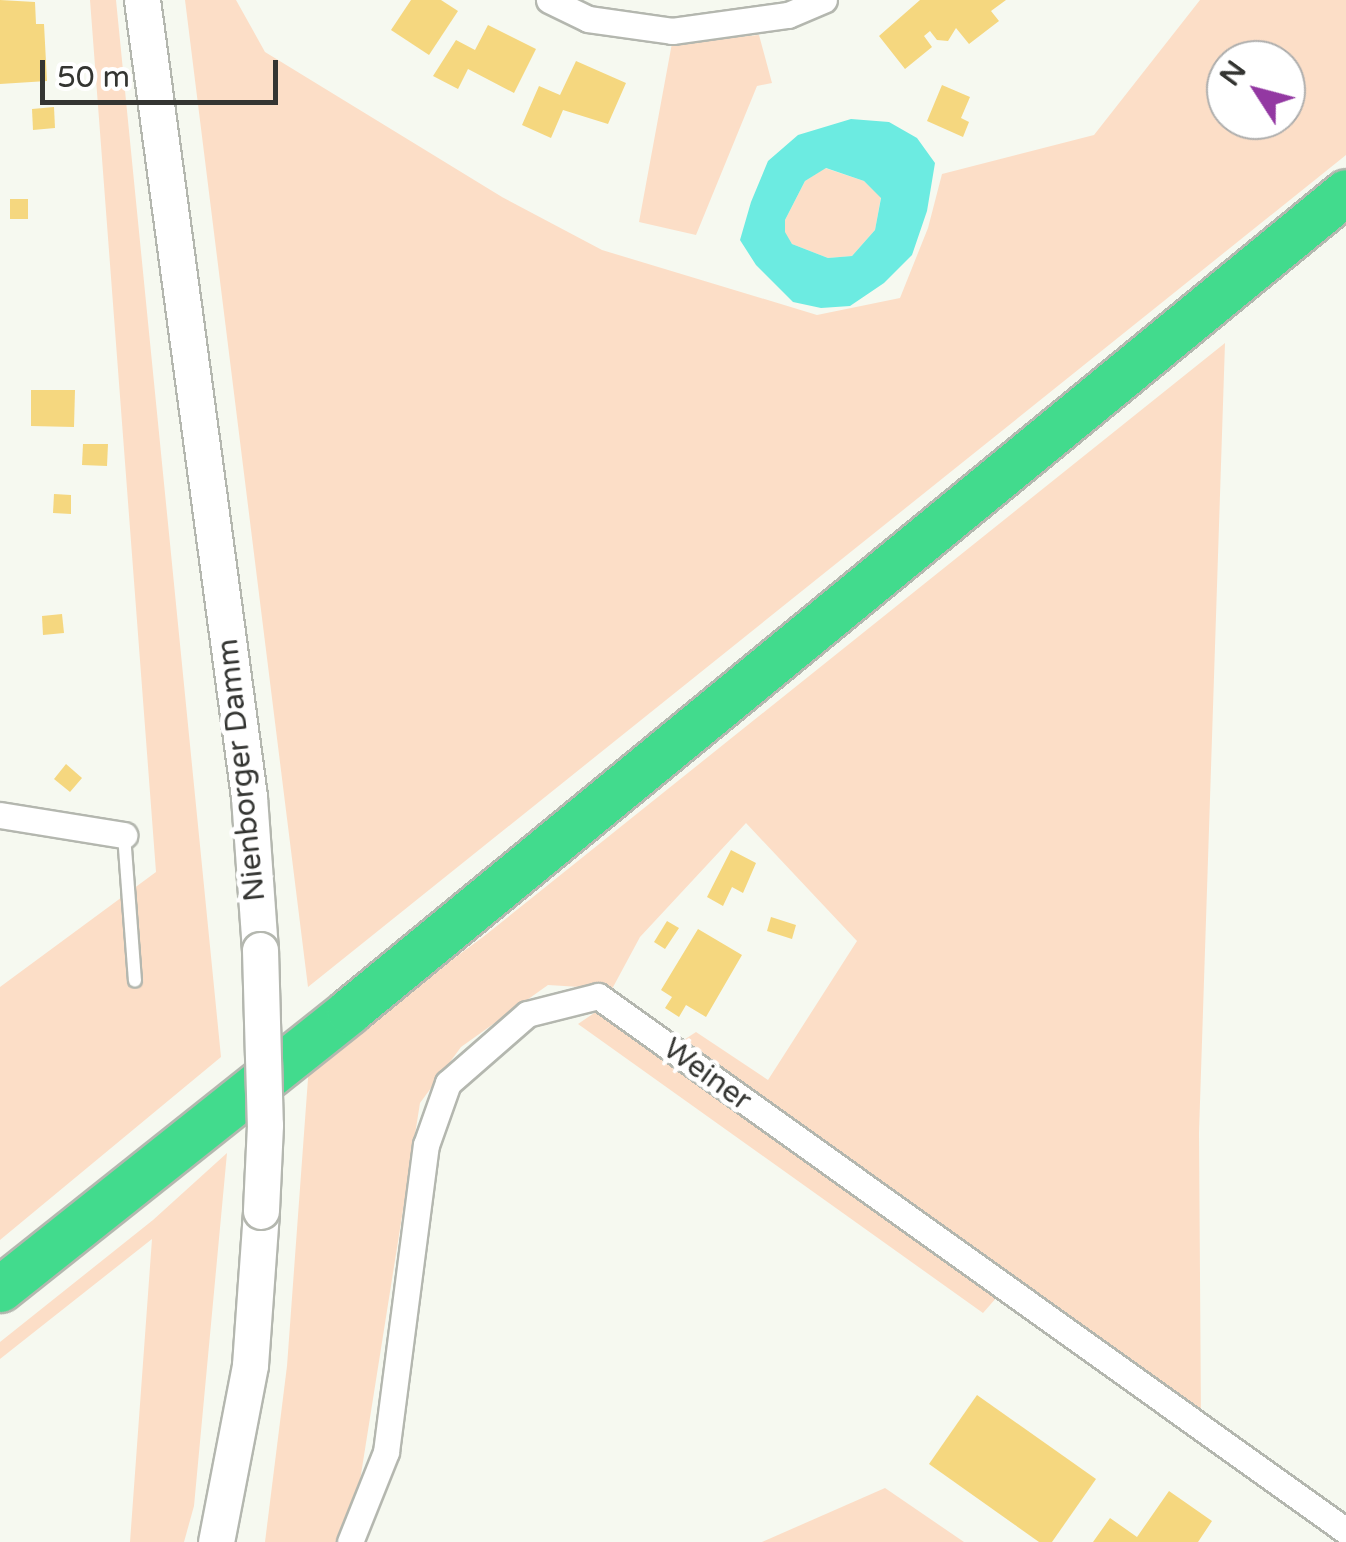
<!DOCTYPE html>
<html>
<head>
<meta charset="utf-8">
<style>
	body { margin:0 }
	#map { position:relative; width:1346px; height:1542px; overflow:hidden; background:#f6f9f0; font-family:"Varela Round",sans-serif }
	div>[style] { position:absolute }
	.green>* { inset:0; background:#fcdec7 }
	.water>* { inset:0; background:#6cebe1 }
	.building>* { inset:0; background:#f5d77f }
	.roads { filter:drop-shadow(2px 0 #b4b7af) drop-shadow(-2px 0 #b4b7af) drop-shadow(0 2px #b4b7af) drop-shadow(0 -2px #b4b7af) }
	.lane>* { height:12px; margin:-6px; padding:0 6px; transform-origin:6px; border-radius:6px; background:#fff }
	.street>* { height:25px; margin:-12.5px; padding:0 12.5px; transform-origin:12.5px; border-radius:12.5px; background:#fff }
	.secondary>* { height:35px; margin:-17.5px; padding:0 17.5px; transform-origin:17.5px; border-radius:17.5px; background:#fff }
	.highway>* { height:45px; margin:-22.5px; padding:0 22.5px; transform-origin:22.5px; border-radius:22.5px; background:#42db8d }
	.bridges { filter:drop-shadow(2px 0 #b4b7af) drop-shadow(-2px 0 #b4b7af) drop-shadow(0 2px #b4b7af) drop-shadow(0 -2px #b4b7af) }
	.secondary-bridge>* { height:35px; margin:-17.5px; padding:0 17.5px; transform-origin:17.5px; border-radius:17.5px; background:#fff }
	span { translate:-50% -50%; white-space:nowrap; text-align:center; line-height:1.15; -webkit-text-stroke:10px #fff; paint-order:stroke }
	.street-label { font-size:30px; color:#343532 }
	.north { position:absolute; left:1206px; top:40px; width:100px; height:100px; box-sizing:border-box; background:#fff; border:2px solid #aeaead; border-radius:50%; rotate:306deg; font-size:28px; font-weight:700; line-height:40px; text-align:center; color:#343532 }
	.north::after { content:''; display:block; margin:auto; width:35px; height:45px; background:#9338a2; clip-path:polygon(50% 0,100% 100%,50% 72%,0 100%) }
	.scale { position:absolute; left:40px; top:60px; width:238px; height:45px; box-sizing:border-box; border:5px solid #343532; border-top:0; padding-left:12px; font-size:30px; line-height:35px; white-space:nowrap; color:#343532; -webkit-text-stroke:8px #fff; paint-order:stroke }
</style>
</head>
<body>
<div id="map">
	<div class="green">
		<div style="clip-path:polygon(90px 0,116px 0,221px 1057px,0 1240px,0 987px,156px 872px)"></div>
		<div style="clip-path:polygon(evenodd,185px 0,236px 0,265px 52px,502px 197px,602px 250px,817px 315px,900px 298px,928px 228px,942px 174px,1094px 135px,1200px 0,1346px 0,1346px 155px,308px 987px,185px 0,1226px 60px,1286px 60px,1286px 120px,1226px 120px,1226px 60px)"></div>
		<div style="clip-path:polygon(759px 35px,772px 83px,757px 86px,696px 235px,639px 222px,672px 43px)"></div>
		<div style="clip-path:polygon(825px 168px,864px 181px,881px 197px,875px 230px,852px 256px,828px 258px,792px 244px,784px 232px,785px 220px,805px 181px)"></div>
		<div style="clip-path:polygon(1225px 343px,1199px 1133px,1201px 1419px,1011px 1281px,983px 1313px,578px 1024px,600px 1009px,661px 1055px,696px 1032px,768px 1080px,857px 941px,746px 823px,640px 937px,612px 989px,548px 985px,461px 1047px,420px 1103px,359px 1487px,339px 1542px,265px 1542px,287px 1366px,309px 1065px,483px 937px)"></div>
		<div style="clip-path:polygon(227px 1153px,194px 1506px,184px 1542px,130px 1542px,152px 1239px,0 1359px,0 1342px,153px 1220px)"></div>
		<div style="clip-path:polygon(885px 1488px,964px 1542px,762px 1542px)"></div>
	</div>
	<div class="water">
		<div style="clip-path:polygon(evenodd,851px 119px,889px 122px,917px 138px,935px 163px,927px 211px,912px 255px,884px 283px,850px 306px,821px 308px,793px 302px,756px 265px,740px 240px,751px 202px,768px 161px,798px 135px,851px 119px,826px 168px,864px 181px,881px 198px,875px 230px,852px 256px,828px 258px,792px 244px,785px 232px,785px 220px,805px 181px,826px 168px)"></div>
	</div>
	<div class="building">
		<div style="clip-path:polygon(0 0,35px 2px,36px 24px,44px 24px,47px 81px,0 84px)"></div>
		<div style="clip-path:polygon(411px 0,441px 0,458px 11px,429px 55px,391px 30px)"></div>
		<div style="clip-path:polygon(920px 0,1006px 0,991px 11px,999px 21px,969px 44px,956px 28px,948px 41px,937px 40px,930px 31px,924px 36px,932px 47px,905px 69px,879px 36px)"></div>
		<div style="clip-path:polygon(488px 25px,536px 49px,514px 93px,468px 69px,458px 89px,433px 76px,456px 40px,475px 50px)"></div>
		<div style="clip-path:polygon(576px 61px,626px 83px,608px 124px,563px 110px,551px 138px,522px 125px,539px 86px,560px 95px)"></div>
		<div style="clip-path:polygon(942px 85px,970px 97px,961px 118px,969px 122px,963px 137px,927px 121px)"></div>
		<div style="clip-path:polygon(54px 107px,55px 128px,33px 130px,32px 109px)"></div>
		<div style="clip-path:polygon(10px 199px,28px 199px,28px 219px,10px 219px)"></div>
		<div style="clip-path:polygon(31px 390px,75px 390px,74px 427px,31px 426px)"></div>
		<div style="clip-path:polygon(83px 444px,108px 444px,107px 466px,82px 465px)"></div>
		<div style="clip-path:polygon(54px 494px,71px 495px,71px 514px,53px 513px)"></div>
		<div style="clip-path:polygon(62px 614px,64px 633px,43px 635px,42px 616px)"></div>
		<div style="clip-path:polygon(66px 764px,82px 778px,70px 792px,54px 779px)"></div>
		<div style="clip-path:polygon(731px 850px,756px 863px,743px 893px,732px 887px,723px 906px,707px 897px)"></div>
		<div style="clip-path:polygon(771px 917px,796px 925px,792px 939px,767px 931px)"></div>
		<div style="clip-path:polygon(667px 921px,679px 928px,665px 949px,654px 942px)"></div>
		<div style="clip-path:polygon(698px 929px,742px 955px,706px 1017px,686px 1005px,679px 1017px,665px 1008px,672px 997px,661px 990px)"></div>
		<div style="clip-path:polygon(977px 1395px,1096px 1479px,1052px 1542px,1039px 1542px,929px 1464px)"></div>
		<div style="clip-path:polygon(1169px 1491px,1212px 1521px,1198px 1542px,1093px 1542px,1110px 1518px,1137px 1537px)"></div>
	</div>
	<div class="roads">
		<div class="lane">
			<div style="left:124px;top:835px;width:146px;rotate:85.7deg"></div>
		</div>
		<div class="street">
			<div style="left:549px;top:0;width:43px;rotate:26deg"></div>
			<div style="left:588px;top:19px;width:85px;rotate:8.1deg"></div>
			<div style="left:672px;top:31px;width:117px;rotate:-7.9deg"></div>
			<div style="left:788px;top:15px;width:39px;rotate:-23deg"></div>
			<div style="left:0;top:815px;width:126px;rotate:9.2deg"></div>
			<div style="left:350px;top:1542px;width:97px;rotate:-68.2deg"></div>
			<div style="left:386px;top:1452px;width:310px;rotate:-82.6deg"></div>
			<div style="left:426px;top:1145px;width:66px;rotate:-70.5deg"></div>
			<div style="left:448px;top:1083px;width:105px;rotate:-41.1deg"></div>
			<div style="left:527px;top:1014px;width:73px;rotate:-14.2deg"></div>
			<div style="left:598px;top:996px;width:920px;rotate:35.57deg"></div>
		</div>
		<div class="secondary">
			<div style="left:142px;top:0;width:804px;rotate:82.35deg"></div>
			<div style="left:249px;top:797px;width:153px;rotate:85.9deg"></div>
			<div style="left:216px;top:1542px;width:180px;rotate:-79.1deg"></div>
			<div style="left:250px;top:1365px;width:154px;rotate:-85.9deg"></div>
		</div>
		<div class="highway">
			<div style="left:0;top:1289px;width:446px;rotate:-38.5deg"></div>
			<div style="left:349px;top:1011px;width:1290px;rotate:-39.4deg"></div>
		</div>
	</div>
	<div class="bridges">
		<div class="secondary-bridge">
			<div style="left:260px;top:950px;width:175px;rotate:88.4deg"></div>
			<div style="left:265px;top:1125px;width:86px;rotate:92.7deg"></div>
		</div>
	</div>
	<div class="street-label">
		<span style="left:242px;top:770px;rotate:-96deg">Nienborger Damm</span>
		<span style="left:707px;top:1075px;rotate:36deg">Weiner</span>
	</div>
	<div class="north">N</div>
	<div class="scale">50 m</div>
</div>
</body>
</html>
